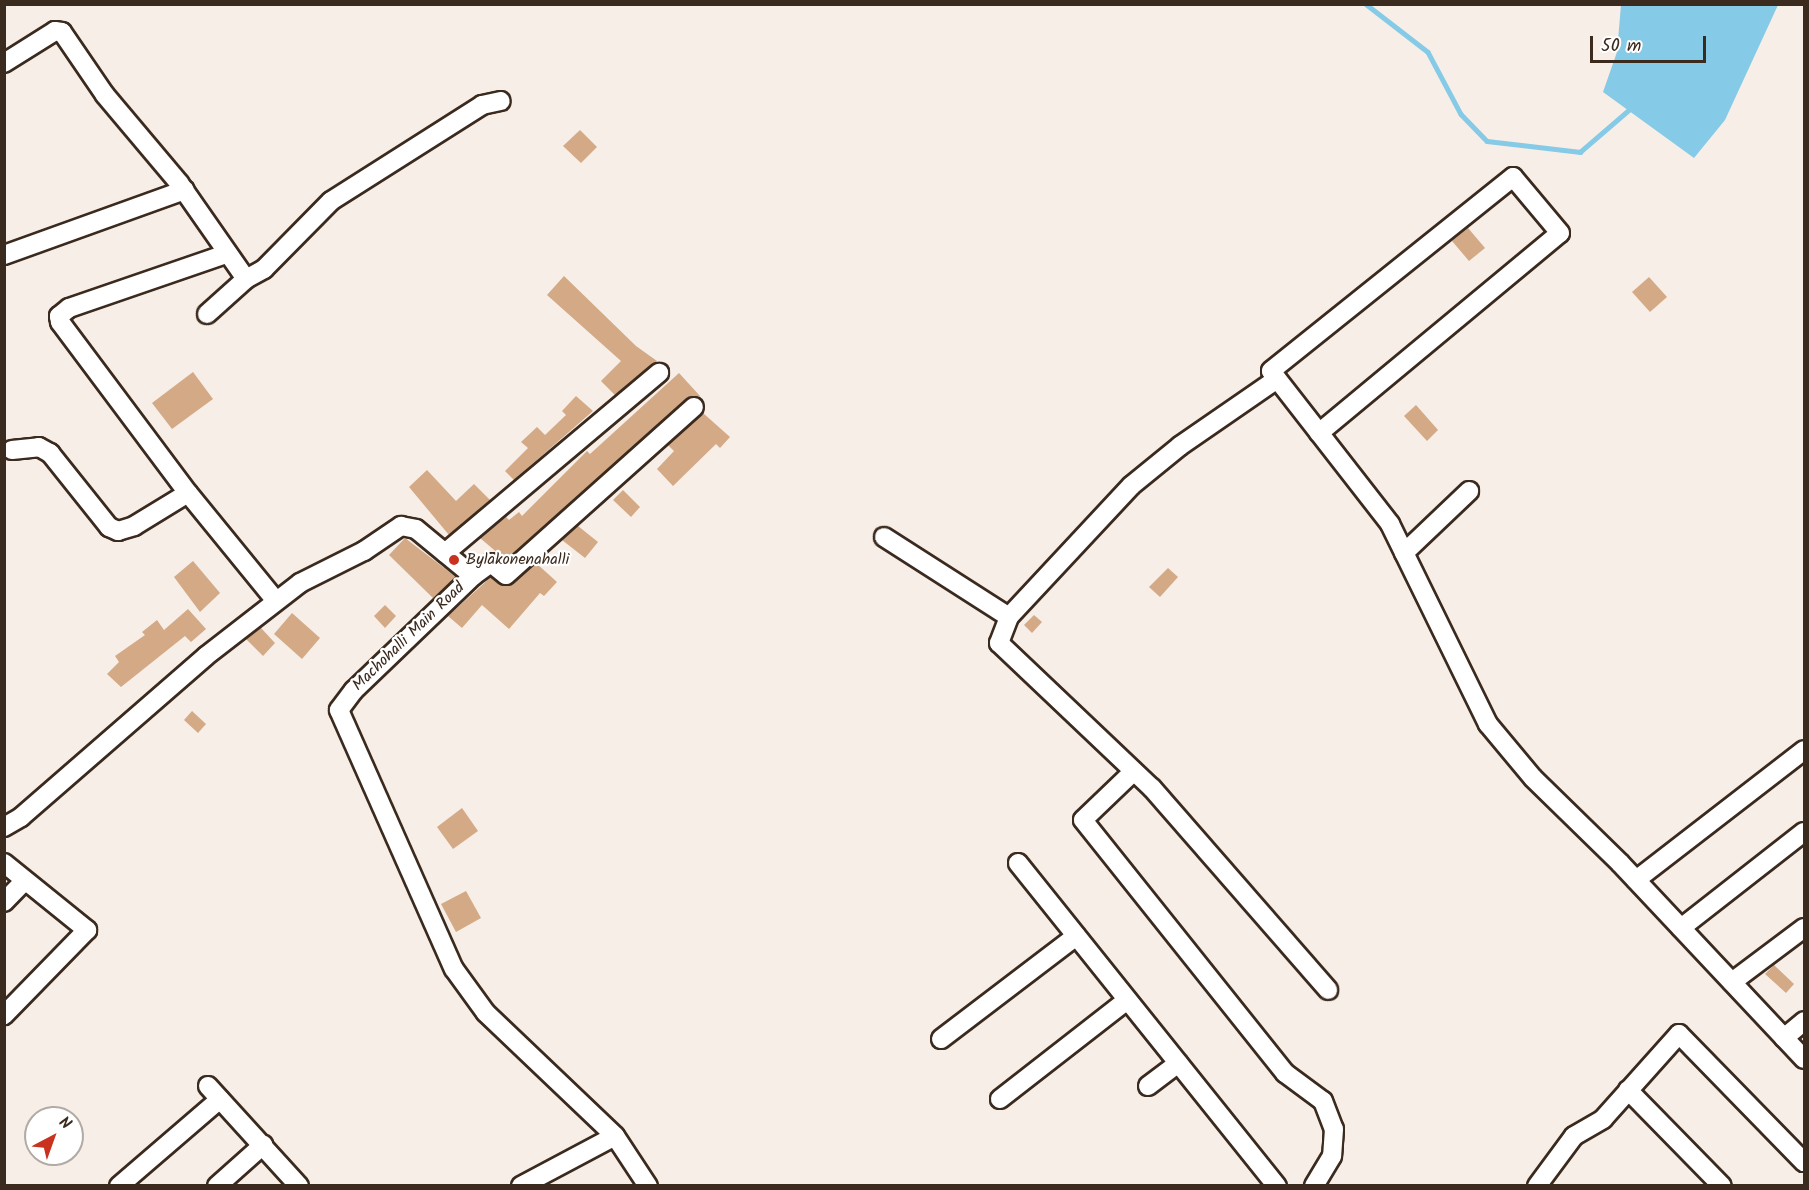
<!DOCTYPE html>
<html>
<head>
<meta charset="utf-8">
<style>
	body { margin:0 }
	#map { position:relative; width:1809px; height:1190px; overflow:hidden; background:#f6eee7; font-family:Kalam,sans-serif }
	div>[style] { position:absolute }
	.water>* { inset:0; background:#85cae6 }
	.stream>* { height:4.5px; margin:-2.25px; padding:0 2.25px; transform-origin:2.25px; border-radius:2.25px; background:#85cae6 }
	.building>* { inset:0; background:#d4a985 }
	.roads { filter:drop-shadow(2px 0 #3b2a1e) drop-shadow(-2px 0 #3b2a1e) drop-shadow(0 2px #3b2a1e) drop-shadow(0 -2px #3b2a1e) }
	.minor>* { height:18px; margin:-9px; padding:0 9px; transform-origin:9px; border-radius:9px; background:#fff }
	.dots>* { width:16px; height:16px; translate:-50% -50%; box-sizing:border-box; border:3px solid #fff; border-radius:50% }
	span { translate:-50% -50%; white-space:nowrap; text-align:center; line-height:1.15; -webkit-text-stroke:4.5px #fff; paint-order:stroke }
	.poi-label { font-size:16px; color:#3b2a1e }
	.left { translate:0 -50%; text-align:left }
	.street-label { font-size:16px; color:#3b2a1e }
	.frame { position:absolute; inset:0; border:6px solid #3b2a1e; pointer-events:none }
	.north { position:absolute; left:24px; top:1106px; width:60px; height:60px; box-sizing:border-box; background:#fff; border:2px solid #b1aaa5; border-radius:50%; rotate:41deg; font-size:16px; font-weight:700; line-height:24px; text-align:center; color:#3b2a1e }
	.north::after { content:''; display:block; margin:auto; width:21px; height:27px; background:#c8321e; clip-path:polygon(50% 0,100% 100%,50% 72%,0 100%) }
	.scale { position:absolute; left:1590px; top:36px; width:116px; height:27px; box-sizing:border-box; border:3px solid #3b2a1e; border-top:0; padding-left:8px; font-size:18px; line-height:21px; white-space:nowrap; color:#3b2a1e; -webkit-text-stroke:4px #fff; paint-order:stroke }
</style>
</head>
<body>
<div id="map">
	<div class="water">
		<div style="clip-path:polygon(1621px 5px,1778px 5px,1725px 120px,1694px 158px,1603px 92px,1617px 52px)"></div>
	</div>
	<div class="stream">
		<div style="left:1366px;top:4px;width:78px;rotate:37.7deg"></div>
		<div style="left:1428px;top:52px;width:70px;rotate:62deg"></div>
		<div style="left:1461px;top:114px;width:37px;rotate:46deg"></div>
		<div style="left:1487px;top:141px;width:94px;rotate:6.7deg"></div>
		<div style="left:1580px;top:152px;width:67px;rotate:-40.8deg"></div>
	</div>
	<div class="building">
		<div style="clip-path:polygon(580px 130px,597px 147px,581px 163px,563px 146px)"></div>
		<div style="clip-path:polygon(1468px 228px,1485px 248px,1469px 261px,1452px 241px)"></div>
		<div style="clip-path:polygon(564px 276px,636px 346px,657px 361px,615px 395px,601px 381px,621px 361px,547px 295px)"></div>
		<div style="clip-path:polygon(1649px 277px,1667px 297px,1650px 312px,1632px 292px)"></div>
		<div style="clip-path:polygon(193px 372px,213px 399px,172px 429px,152px 403px)"></div>
		<div style="clip-path:polygon(679px 373px,700px 396px,687px 399px,506px 560px,480px 538px,506px 517px,509px 520px,519px 512px,522px 516px,587px 451px,590px 454px)"></div>
		<div style="clip-path:polygon(576px 396px,593px 411px,514px 480px,505px 471px,528px 448px,521px 442px,537px 427px,545px 435px,566px 415px,562px 411px)"></div>
		<div style="clip-path:polygon(1416px 405px,1438px 430px,1427px 441px,1404px 416px)"></div>
		<div style="clip-path:polygon(703px 413px,730px 437px,720px 448px,716px 444px,673px 486px,657px 469px,674px 451px,668px 445px)"></div>
		<div style="clip-path:polygon(427px 470px,456px 501px,474px 484px,490px 500px,449px 535px,409px 487px)"></div>
		<div style="clip-path:polygon(623px 490px,640px 507px,631px 517px,613px 500px)"></div>
		<div style="clip-path:polygon(578px 526px,598px 542px,585px 558px,562px 540px)"></div>
		<div style="clip-path:polygon(405px 538px,456px 577px,433px 598px,389px 555px)"></div>
		<div style="clip-path:polygon(193px 561px,220px 593px,200px 612px,174px 577px)"></div>
		<div style="clip-path:polygon(536px 563px,557px 582px,544px 596px,540px 593px,509px 629px,482px 605px,462px 628px,448px 616px,491px 577px,509px 586px)"></div>
		<div style="clip-path:polygon(1168px 568px,1178px 577px,1160px 597px,1149px 587px)"></div>
		<div style="clip-path:polygon(385px 605px,396px 616px,385px 628px,374px 616px)"></div>
		<div style="clip-path:polygon(188px 609px,206px 629px,191px 642px,185px 636px,121px 687px,107px 674px,119px 662px,115px 656px,145px 635px,142px 632px,157px 620px,164px 630px)"></div>
		<div style="clip-path:polygon(292px 613px,320px 638px,302px 659px,274px 634px)"></div>
		<div style="clip-path:polygon(1034px 615px,1042px 622px,1032px 633px,1024px 625px)"></div>
		<div style="clip-path:polygon(261px 628px,275px 643px,263px 656px,246px 639px)"></div>
		<div style="clip-path:polygon(192px 711px,206px 724px,198px 733px,184px 720px)"></div>
		<div style="clip-path:polygon(462px 808px,478px 831px,453px 849px,437px 827px)"></div>
		<div style="clip-path:polygon(466px 891px,481px 918px,456px 932px,441px 904px)"></div>
		<div style="clip-path:polygon(1774px 965px,1794px 984px,1786px 993px,1765px 974px)"></div>
	</div>
	<div class="roads">
		<div class="minor">
			<div style="left:4px;top:63px;width:60px;rotate:-32.1deg"></div>
			<div style="left:55px;top:31px;width:7px;rotate:8deg"></div>
			<div style="left:62px;top:32px;width:76px;rotate:55.7deg"></div>
			<div style="left:105px;top:95px;width:115px;rotate:49.9deg"></div>
			<div style="left:179px;top:183px;width:117px;rotate:55.1deg"></div>
			<div style="left:246px;top:279px;width:21px;rotate:-29deg"></div>
			<div style="left:264px;top:269px;width:95px;rotate:-45.4deg"></div>
			<div style="left:331px;top:201px;width:179px;rotate:-32.4deg"></div>
			<div style="left:482px;top:105px;width:19px;rotate:-12deg"></div>
			<div style="left:226px;top:254px;width:166px;rotate:161deg"></div>
			<div style="left:69px;top:308px;width:13px;rotate:141deg"></div>
			<div style="left:59px;top:316px;width:6px;rotate:81deg"></div>
			<div style="left:60px;top:322px;width:214px;rotate:53.2deg"></div>
			<div style="left:188px;top:493px;width:139px;rotate:50.8deg"></div>
			<div style="left:4px;top:255px;width:192px;rotate:-19.8deg"></div>
			<div style="left:207px;top:314px;width:52px;rotate:-41.9deg"></div>
			<div style="left:1277px;top:379px;width:118px;rotate:145.4deg"></div>
			<div style="left:1180px;top:446px;width:63px;rotate:140.8deg"></div>
			<div style="left:1131px;top:486px;width:179px;rotate:133deg"></div>
			<div style="left:1009px;top:617px;width:28px;rotate:111deg"></div>
			<div style="left:999px;top:643px;width:211px;rotate:43.5deg"></div>
			<div style="left:1152px;top:788px;width:268px;rotate:48.9deg"></div>
			<div style="left:1319px;top:433px;width:313px;rotate:-39.7deg"></div>
			<div style="left:1560px;top:233px;width:73px;rotate:-130deg"></div>
			<div style="left:1513px;top:177px;width:310px;rotate:141.3deg"></div>
			<div style="left:1271px;top:371px;width:194px;rotate:52.1deg"></div>
			<div style="left:1390px;top:524px;width:223px;rotate:63.9deg"></div>
			<div style="left:1488px;top:724px;width:70px;rotate:50.2deg"></div>
			<div style="left:1533px;top:778px;width:122px;rotate:44.3deg"></div>
			<div style="left:1620px;top:863px;width:269px;rotate:46.8deg"></div>
			<div style="left:12px;top:450px;width:27px;rotate:-6deg"></div>
			<div style="left:39px;top:447px;width:13px;rotate:29deg"></div>
			<div style="left:50px;top:453px;width:95px;rotate:51.4deg"></div>
			<div style="left:109px;top:527px;width:10px;rotate:24deg"></div>
			<div style="left:118px;top:531px;width:17px;rotate:-17deg"></div>
			<div style="left:134px;top:526px;width:63px;rotate:-31.4deg"></div>
			<div style="left:884px;top:537px;width:148px;rotate:32.6deg"></div>
			<div style="left:445px;top:553px;width:280px;rotate:-40.1deg"></div>
			<div style="left:1404px;top:553px;width:90px;rotate:-43.6deg"></div>
			<div style="left:473px;top:576px;width:22px;rotate:-36deg"></div>
			<div style="left:491px;top:563px;width:19px;rotate:39deg"></div>
			<div style="left:506px;top:575px;width:252px;rotate:-41.8deg"></div>
			<div style="left:1133px;top:772px;width:69px;rotate:136.2deg"></div>
			<div style="left:1083px;top:820px;width:324px;rotate:51.4deg"></div>
			<div style="left:1285px;top:1073px;width:47px;rotate:36.4deg"></div>
			<div style="left:1323px;top:1101px;width:30px;rotate:69deg"></div>
			<div style="left:1334px;top:1129px;width:27px;rotate:94deg"></div>
			<div style="left:1332px;top:1156px;width:35px;rotate:121deg"></div>
			<div style="left:4px;top:827px;width:20px;rotate:-30deg"></div>
			<div style="left:21px;top:817px;width:245px;rotate:-41deg"></div>
			<div style="left:206px;top:656px;width:119px;rotate:-37.8deg"></div>
			<div style="left:300px;top:583px;width:72px;rotate:-26.6deg"></div>
			<div style="left:364px;top:551px;width:45px;rotate:-34deg"></div>
			<div style="left:401px;top:526px;width:15px;rotate:11deg"></div>
			<div style="left:416px;top:529px;width:74px;rotate:39.5deg"></div>
			<div style="left:473px;top:576px;width:165px;rotate:136.2deg"></div>
			<div style="left:354px;top:690px;width:25px;rotate:127deg"></div>
			<div style="left:339px;top:710px;width:283px;rotate:66.1deg"></div>
			<div style="left:454px;top:969px;width:54px;rotate:54deg"></div>
			<div style="left:486px;top:1013px;width:178px;rotate:43.6deg"></div>
			<div style="left:615px;top:1136px;width:60px;rotate:56.6deg"></div>
			<div style="left:4px;top:863px;width:107px;rotate:38.9deg"></div>
			<div style="left:87px;top:930px;width:119px;rotate:134.3deg"></div>
			<div style="left:1018px;top:863px;width:414px;rotate:51.3deg"></div>
			<div style="left:1636px;top:880px;width:212px;rotate:-37.7deg"></div>
			<div style="left:4px;top:902px;width:29px;rotate:-46deg"></div>
			<div style="left:1681px;top:928px;width:156px;rotate:-38deg"></div>
			<div style="left:1732px;top:982px;width:90px;rotate:-36.9deg"></div>
			<div style="left:1784px;top:1038px;width:26px;rotate:-40deg"></div>
			<div style="left:941px;top:1039px;width:170px;rotate:-37.3deg"></div>
			<div style="left:208px;top:1086px;width:135px;rotate:47.7deg"></div>
			<div style="left:1148px;top:1086px;width:38px;rotate:-37deg"></div>
			<div style="left:1628px;top:1090px;width:134px;rotate:45.6deg"></div>
			<div style="left:1000px;top:1099px;width:161px;rotate:-37.9deg"></div>
			<div style="left:119px;top:1186px;width:133px;rotate:-40.7deg"></div>
			<div style="left:217px;top:1186px;width:62px;rotate:-41.7deg"></div>
			<div style="left:521px;top:1186px;width:106px;rotate:-28deg"></div>
			<div style="left:1537px;top:1186px;width:62px;rotate:-53.5deg"></div>
			<div style="left:1574px;top:1136px;width:34px;rotate:-30deg"></div>
			<div style="left:1603px;top:1119px;width:114px;rotate:-48.2deg"></div>
			<div style="left:1679px;top:1034px;width:179px;rotate:45.7deg"></div>
		</div>
	</div>
	<div class="dots">
		<div style="left:454px;top:560px;background:#c8321e"></div>
	</div>
	<div class="poi-label">
		<span class="left" style="left:466px;top:560px">Bylakonenahalli</span>
	</div>
	<div class="street-label">
		<span style="left:409px;top:637px;rotate:-44deg">Machohalli Main Road</span>
	</div>
	<div class="frame"></div>
	<div class="north">N</div>
	<div class="scale">50 m</div>
</div>
</body>
</html>
